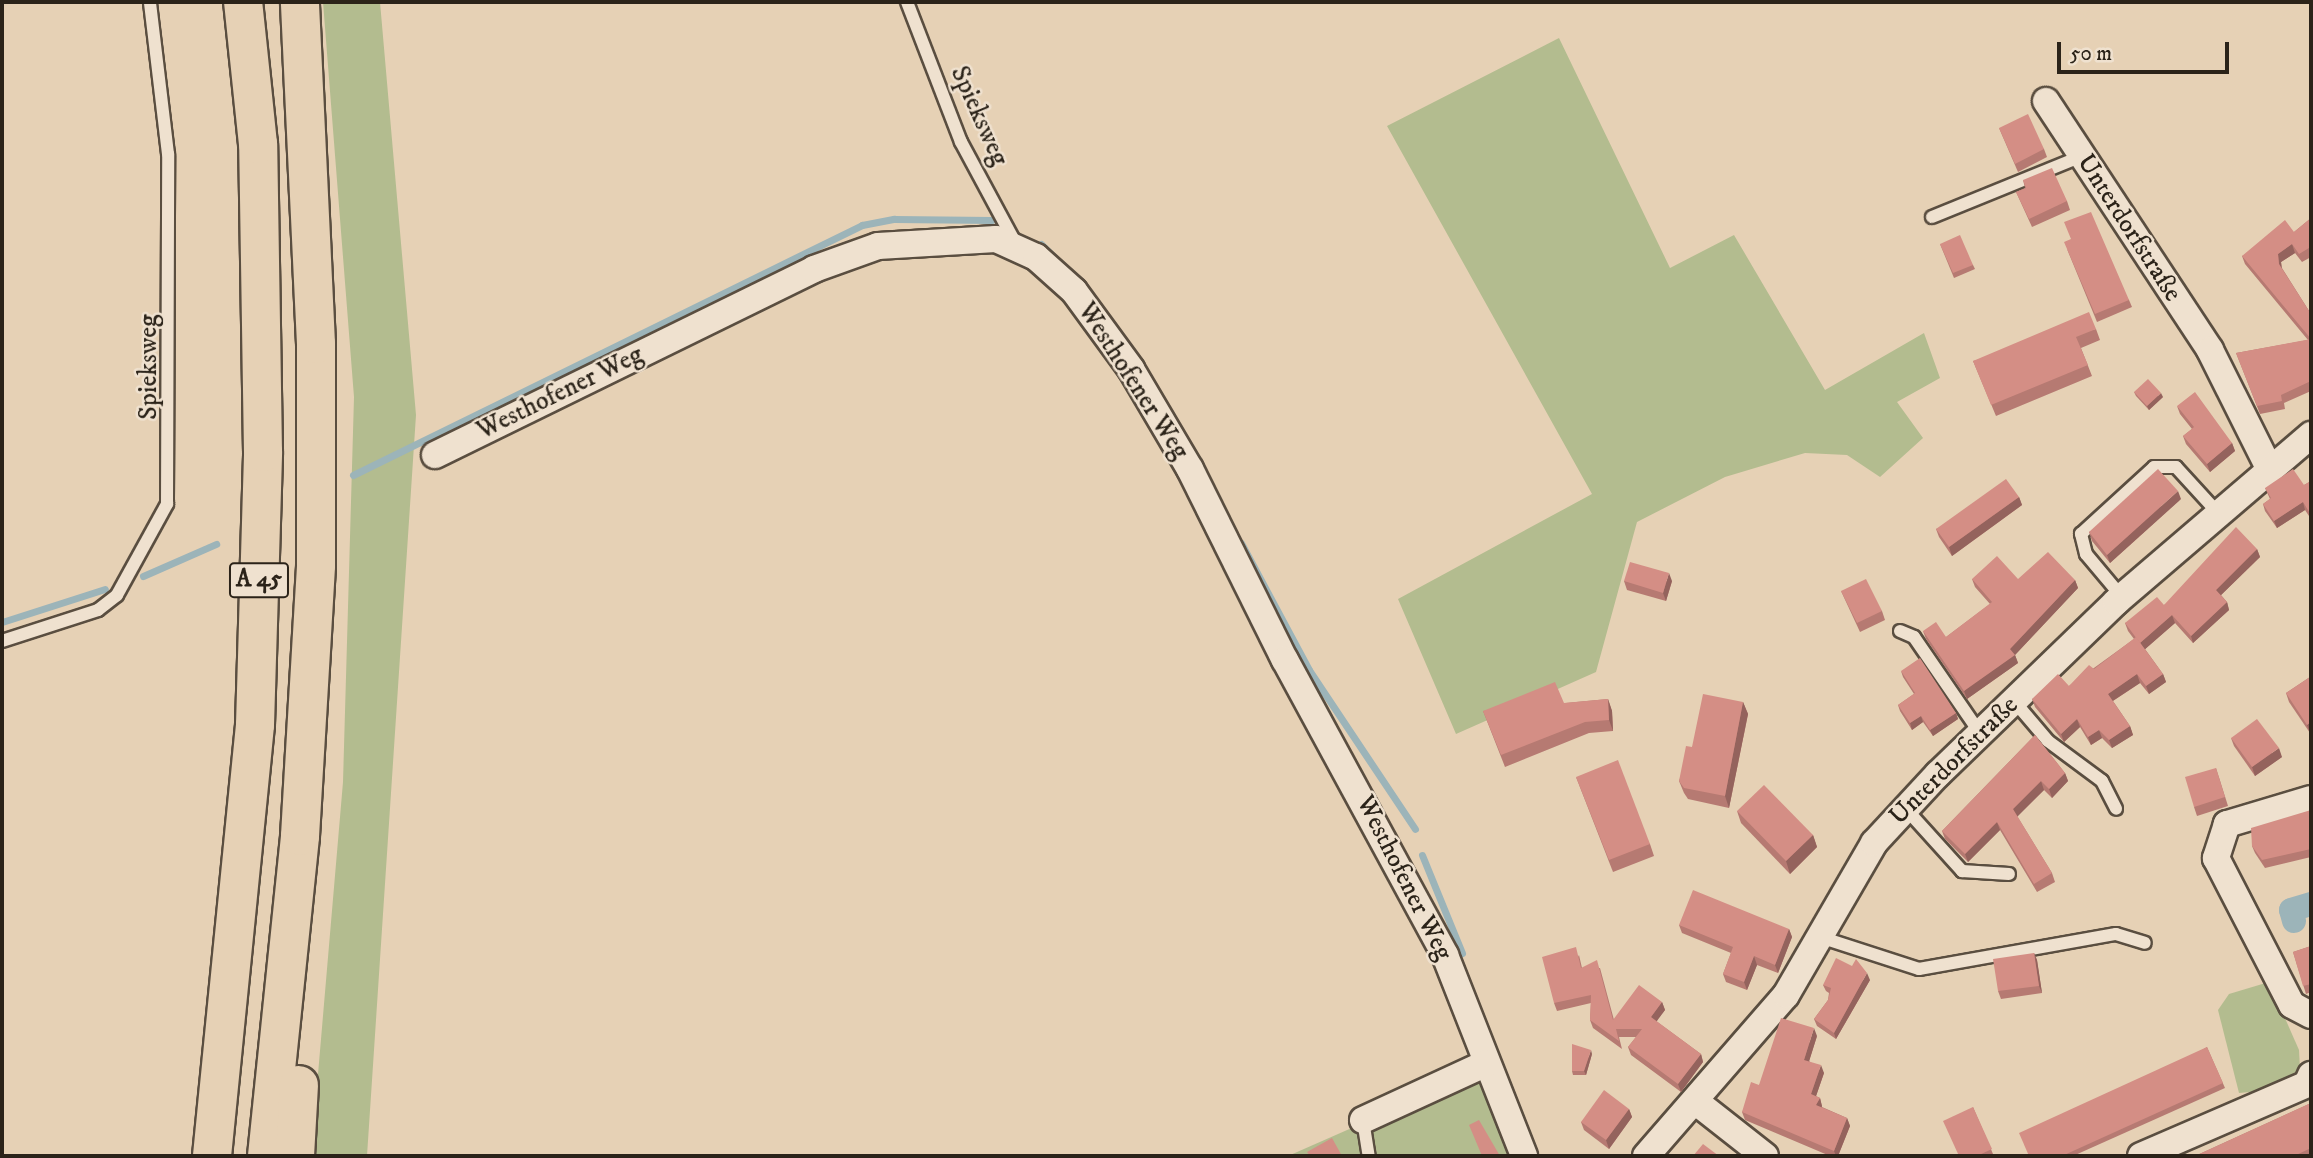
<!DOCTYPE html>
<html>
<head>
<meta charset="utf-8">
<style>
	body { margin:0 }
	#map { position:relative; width:2313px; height:1158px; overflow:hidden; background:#e6d1b5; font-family:"IM FELL DW Pica",serif }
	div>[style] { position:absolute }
	.green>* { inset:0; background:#b3bc8f }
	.stream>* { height:7px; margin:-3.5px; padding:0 3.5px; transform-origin:3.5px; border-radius:3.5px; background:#9cb4b9 }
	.canal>* { height:24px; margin:-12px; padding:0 12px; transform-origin:12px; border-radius:12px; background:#9cb4b9 }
	.roads { filter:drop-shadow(2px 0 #5a4e40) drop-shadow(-2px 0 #5a4e40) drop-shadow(0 2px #5a4e40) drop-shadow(0 -2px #5a4e40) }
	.service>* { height:12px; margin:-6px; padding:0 6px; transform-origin:6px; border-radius:6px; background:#efe1cf }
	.minor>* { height:26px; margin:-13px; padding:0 13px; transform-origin:13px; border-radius:13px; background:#efe1cf }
	.motorway>* { height:38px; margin:-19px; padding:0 19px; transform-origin:19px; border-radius:19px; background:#e6d1b5 }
	.wall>* { inset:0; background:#b67a72 }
	.shaded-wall>* { inset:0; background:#94635d }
	.building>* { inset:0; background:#d48e85 }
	span { translate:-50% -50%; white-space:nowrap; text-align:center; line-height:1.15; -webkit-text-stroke:5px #efe1cf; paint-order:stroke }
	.shield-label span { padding:2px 5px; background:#efe1cf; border:2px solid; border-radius:5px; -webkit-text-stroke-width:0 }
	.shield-label { font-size:24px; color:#2b2319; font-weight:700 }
	.street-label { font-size:26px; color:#2b2319 }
	.frame { position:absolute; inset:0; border:4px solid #2b2319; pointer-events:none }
	.scale { position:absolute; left:2057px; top:42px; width:172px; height:32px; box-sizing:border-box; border:4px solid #2b2319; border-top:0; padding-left:9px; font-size:21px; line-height:24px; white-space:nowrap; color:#2b2319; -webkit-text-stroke:5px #efe1cf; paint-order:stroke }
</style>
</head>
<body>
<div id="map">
	<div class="green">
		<div style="clip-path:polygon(323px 2px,380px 2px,416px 415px,367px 1156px,311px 1156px,343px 782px,354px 397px)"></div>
		<div style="clip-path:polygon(1559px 38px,1670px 268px,1734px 235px,1825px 390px,1924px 333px,1940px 378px,1897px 402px,1923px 438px,1880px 477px,1847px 455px,1805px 453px,1725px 477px,1637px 522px,1596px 672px,1456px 734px,1398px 599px,1592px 494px,1387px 126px)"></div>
		<div style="clip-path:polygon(2269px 982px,2299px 1050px,2300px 1069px,2270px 1090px,2239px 1093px,2218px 1010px,2229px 994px)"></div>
		<div style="clip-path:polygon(1470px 1076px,1482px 1079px,1511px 1156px,1288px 1156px)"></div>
	</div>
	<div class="stream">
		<div style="left:1041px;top:244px;width:34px;rotate:45deg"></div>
		<div style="left:353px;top:475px;width:567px;rotate:-26.16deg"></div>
		<div style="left:862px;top:225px;width:33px;rotate:-11deg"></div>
		<div style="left:894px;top:219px;width:98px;rotate:0.6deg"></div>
		<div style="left:1241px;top:543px;width:144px;rotate:61.8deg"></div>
		<div style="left:1309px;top:670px;width:191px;rotate:56.3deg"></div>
		<div style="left:143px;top:576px;width:80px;rotate:-23.7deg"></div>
		<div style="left:2px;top:622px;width:108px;rotate:-17.8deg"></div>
		<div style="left:1422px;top:855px;width:106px;rotate:67.8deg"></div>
	</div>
	<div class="canal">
		<div style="left:2294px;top:921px;width:11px;rotate:-105deg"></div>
		<div style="left:2291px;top:910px;width:21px;rotate:-17deg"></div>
	</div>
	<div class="roads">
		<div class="service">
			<div style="left:907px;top:2px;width:150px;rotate:68.9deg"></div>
			<div style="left:961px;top:142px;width:116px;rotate:61.7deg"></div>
			<div style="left:1932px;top:217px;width:162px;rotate:-22.1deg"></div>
			<div style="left:2122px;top:597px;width:56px;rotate:-129.9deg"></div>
			<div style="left:2086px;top:554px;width:21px;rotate:-104deg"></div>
			<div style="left:2081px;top:534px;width:99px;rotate:-42.5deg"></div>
			<div style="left:2154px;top:467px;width:22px"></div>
			<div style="left:2176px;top:467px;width:62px;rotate:47.6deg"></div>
			<div style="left:1900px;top:631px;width:15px;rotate:23deg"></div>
			<div style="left:1914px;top:637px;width:116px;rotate:55.5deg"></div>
			<div style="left:2px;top:641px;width:101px;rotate:-17.9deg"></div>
			<div style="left:98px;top:610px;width:24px;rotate:-38deg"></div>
			<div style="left:117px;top:595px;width:104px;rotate:-61.2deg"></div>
			<div style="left:167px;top:504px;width:350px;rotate:-89.8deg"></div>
			<div style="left:168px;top:154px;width:153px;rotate:-96.8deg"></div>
			<div style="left:2014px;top:701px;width:52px;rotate:49.6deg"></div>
			<div style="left:2048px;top:741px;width:67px;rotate:36.5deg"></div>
			<div style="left:2102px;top:781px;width:31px;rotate:63deg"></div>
			<div style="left:1906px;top:809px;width:84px;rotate:47.9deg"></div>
			<div style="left:1962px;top:871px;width:47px;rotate:3.7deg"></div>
			<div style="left:1820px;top:937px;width:104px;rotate:17.9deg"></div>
			<div style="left:1919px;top:969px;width:200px;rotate:-10.1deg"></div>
			<div style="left:2116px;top:934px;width:30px;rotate:17deg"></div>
			<div style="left:1363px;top:1120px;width:36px;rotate:81deg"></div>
		</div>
		<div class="minor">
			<div style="left:2046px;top:101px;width:298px;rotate:56.6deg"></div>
			<div style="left:2210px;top:350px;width:132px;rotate:63.4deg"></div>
			<div style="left:435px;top:455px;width:422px;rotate:-26.1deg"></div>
			<div style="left:814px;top:269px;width:68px;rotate:-19.8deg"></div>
			<div style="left:878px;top:246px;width:118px;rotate:-3.4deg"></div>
			<div style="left:996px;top:239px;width:44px;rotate:24.2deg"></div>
			<div style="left:1036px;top:257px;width:51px;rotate:41.8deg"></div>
			<div style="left:1074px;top:291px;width:97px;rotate:53.8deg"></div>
			<div style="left:1131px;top:369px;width:116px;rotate:59.5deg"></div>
			<div style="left:1190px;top:469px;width:213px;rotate:63.6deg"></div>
			<div style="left:1285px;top:660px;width:336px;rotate:61.5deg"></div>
			<div style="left:1445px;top:955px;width:216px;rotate:68.5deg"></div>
			<div style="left:2311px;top:799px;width:88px;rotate:163.4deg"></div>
			<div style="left:2227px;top:824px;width:36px;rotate:108deg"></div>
			<div style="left:2216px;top:858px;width:165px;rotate:62.7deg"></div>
			<div style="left:2292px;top:1005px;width:21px;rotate:28deg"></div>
			<div style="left:1695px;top:1101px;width:89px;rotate:38.2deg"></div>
			<div style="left:1363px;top:1120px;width:136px;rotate:-24.7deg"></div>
			<div style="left:1646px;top:1156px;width:213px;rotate:-49deg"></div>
			<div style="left:1786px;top:995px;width:176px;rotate:-59.9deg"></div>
			<div style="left:1874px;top:843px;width:94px;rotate:-47.2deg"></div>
			<div style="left:1938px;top:774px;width:248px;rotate:-44deg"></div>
			<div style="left:2116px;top:602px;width:257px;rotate:-40.6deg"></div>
			<div style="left:2141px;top:1156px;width:181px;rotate:-23.4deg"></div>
			<div style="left:2307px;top:1084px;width:10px;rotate:-66deg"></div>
		</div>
		<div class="motorway">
			<div style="left:212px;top:1156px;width:433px;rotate:-84.3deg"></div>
			<div style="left:255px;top:725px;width:273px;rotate:-88.3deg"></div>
			<div style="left:263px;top:452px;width:308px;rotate:-90.9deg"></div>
			<div style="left:258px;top:144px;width:143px;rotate:-96deg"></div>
			<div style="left:267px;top:1156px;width:322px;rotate:-84.1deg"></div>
			<div style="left:300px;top:836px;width:271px;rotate:-86.6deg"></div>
			<div style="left:316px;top:565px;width:221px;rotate:-90deg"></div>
			<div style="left:316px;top:344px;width:342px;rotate:-92.7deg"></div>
			<div style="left:295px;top:1156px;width:71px;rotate:-86.8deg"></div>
		</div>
	</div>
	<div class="wall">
		<div style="clip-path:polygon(1999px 128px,2044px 149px,2047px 157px,2018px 172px)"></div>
		<div style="clip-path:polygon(2023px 180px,2067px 201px,2070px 210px,2032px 227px,2016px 192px,2025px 188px)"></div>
		<div style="clip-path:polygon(2311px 218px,2311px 257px,2302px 262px,2295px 253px,2281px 262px,2282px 268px,2311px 314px,2311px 391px,2284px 403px,2285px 409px,2260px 414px,2236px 353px,2308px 340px,2245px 264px,2242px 256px,2294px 232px)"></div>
		<div style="clip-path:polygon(1940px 244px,1973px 265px,1975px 269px,1954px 278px)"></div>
		<div style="clip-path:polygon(2067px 249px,2129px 300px,2132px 307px,2097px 322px)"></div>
		<div style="clip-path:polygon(2096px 329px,2100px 340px,2081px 348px,2092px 376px,1996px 416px,1973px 361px)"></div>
		<div style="clip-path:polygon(2134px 392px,2163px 397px,2149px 410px,2136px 396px)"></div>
		<div style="clip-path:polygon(2177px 406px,2232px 443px,2235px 451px,2210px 472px,2186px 444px,2183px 436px,2192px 429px,2180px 414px)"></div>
		<div style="clip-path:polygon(2311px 481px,2311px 519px,2305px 510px,2277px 528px,2265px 511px,2263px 504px,2270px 499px,2265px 488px,2304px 485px)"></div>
		<div style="clip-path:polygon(2019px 497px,2022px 505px,1952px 556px,1939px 537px,1936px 529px)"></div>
		<div style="clip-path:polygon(2181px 499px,2110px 563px,2092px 541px,2089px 532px)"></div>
		<div style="clip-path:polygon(2257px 549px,2260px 557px,2221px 595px,2227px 602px,2229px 610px,2193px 643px,2175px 623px,2145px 649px,2163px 674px,2166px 682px,2149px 694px,2140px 683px,2113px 701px,2130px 726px,2133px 735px,2112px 748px,2102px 738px,2091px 745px,2080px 727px,2064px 742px,2035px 707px,2032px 699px,2069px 686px,2134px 639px,2128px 631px,2125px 623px,2164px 605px)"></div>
		<div style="clip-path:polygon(1972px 579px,2075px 580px,2078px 588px,2015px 655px,2018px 663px,1967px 699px,1926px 639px,1923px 631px,1946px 637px,1990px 604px,1975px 587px)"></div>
		<div style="clip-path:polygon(1624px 581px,1672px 581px,1666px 601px,1627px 590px)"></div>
		<div style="clip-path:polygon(1841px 591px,1882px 611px,1885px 620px,1860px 632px)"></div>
		<div style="clip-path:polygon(1901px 671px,1956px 713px,1958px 719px,1933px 736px,1923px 722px,1912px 730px,1900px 711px,1898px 705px,1914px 694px,1903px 677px)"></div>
		<div style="clip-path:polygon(2310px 677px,2310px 733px,2289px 702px,2286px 693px)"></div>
		<div style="clip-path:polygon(1608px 699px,1612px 711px,1613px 731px,1589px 733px,1505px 767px,1483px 711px)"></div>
		<div style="clip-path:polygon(1743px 702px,1748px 714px,1729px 808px,1688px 799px,1684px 793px,1679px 781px,1692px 747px)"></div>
		<div style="clip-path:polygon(2035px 735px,2065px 773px,2068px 781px,2052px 798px,2044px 790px,2017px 816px,2052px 873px,2055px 882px,2037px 892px,2000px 830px,1968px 862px,1945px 839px,1942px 831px)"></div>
		<div style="clip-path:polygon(2231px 738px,2282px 757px,2255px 776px,2234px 746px)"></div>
		<div style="clip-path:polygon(2216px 768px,2228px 806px,2197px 816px,2194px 807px)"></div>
		<div style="clip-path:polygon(1576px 777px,1650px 844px,1654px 856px,1613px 872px)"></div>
		<div style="clip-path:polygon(2311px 810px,2311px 857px,2265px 868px,2255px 853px,2252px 846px)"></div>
		<div style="clip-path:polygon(1737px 811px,1813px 835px,1817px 847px,1790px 874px,1741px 823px)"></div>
		<div style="clip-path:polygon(1679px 925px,1789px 929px,1792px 937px,1778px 973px,1757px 965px,1747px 990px,1726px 982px,1723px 974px,1731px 953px,1682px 933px)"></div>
		<div style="clip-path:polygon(2311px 946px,2311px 992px,2306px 994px,2293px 952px)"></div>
		<div style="clip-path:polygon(2034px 953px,2037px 960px,2042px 993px,2001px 999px,1998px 991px)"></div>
		<div style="clip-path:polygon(1579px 955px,1582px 968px,1600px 968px,1614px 1020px,1662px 1002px,1665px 1010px,1656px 1021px,1701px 1054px,1703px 1062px,1681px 1092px,1631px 1055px,1628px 1047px,1636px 1037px,1619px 1037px,1622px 1049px,1593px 1028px,1590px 1020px,1591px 1003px,1557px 1011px,1554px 1003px)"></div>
		<div style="clip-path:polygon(1870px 980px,1836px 1039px,1817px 1026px,1814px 1019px,1828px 1000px,1829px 993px,1826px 991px,1823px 985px)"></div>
		<div style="clip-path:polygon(1817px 1036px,1809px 1061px,1824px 1073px,1816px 1096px,1820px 1098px,1822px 1107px,1847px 1118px,1850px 1126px,1838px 1156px,1830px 1156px,1745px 1120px,1742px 1112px,1759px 1085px)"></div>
		<div style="clip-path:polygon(2207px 1047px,2225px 1088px,2073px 1156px,2029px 1156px)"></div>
		<div style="clip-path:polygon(1592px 1054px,1586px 1075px,1573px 1075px,1572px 1071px)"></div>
		<div style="clip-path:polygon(2311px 1103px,2311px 1153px,2305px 1156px,2195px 1156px)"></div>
		<div style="clip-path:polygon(1973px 1107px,1993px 1154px,1987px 1156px,1959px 1156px)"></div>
		<div style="clip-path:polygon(1629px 1109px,1632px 1117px,1609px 1149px,1584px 1130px,1581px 1122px)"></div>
	</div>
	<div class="shaded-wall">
		<div style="clip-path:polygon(2292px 244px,2295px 253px,2281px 262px,2282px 272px,2279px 264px,2278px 254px)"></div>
		<div style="clip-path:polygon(2161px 393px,2163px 397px,2149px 410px,2147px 406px)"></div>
		<div style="clip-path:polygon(2232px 443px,2235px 451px,2210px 472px,2207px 464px)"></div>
		<div style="clip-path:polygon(2178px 491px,2181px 499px,2110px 563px,2107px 555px)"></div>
		<div style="clip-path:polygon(2019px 497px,2022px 505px,1952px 556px,1949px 547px)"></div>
		<div style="clip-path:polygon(2303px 502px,2305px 510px,2277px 528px,2274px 521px)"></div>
		<div style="clip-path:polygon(2257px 549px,2260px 557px,2218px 598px,2216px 590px)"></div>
		<div style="clip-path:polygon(1669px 573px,1672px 581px,1666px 601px,1663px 593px)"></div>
		<div style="clip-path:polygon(2075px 580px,2078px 588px,2015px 655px,2018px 663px,1967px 699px,1964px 691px,2010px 649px)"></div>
		<div style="clip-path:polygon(2227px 602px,2229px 610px,2193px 643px,2191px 636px)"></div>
		<div style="clip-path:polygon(2172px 615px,2175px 623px,2143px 651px,2140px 643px)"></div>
		<div style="clip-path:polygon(2137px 674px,2140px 683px,2111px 702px,2108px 694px)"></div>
		<div style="clip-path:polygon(2163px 674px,2166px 682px,2149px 694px,2146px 686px)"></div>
		<div style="clip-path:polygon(1608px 699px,1612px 711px,1613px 731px,1609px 720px)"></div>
		<div style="clip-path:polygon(1743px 702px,1748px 714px,1729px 808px,1725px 796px)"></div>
		<div style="clip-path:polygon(1956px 713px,1958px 719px,1933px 736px,1930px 730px)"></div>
		<div style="clip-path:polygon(1921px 716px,1923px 722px,1912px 730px,1910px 723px)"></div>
		<div style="clip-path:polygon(2077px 719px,2080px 727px,2064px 742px,2061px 734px)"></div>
		<div style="clip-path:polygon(2311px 722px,2311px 732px,2310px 733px,2307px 725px)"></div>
		<div style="clip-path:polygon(2130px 726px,2133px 735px,2112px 748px,2109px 740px)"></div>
		<div style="clip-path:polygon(2099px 730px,2102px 738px,2091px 745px,2088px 737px)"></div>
		<div style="clip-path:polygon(2279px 748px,2282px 757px,2255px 776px,2252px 767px)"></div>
		<div style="clip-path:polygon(2065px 773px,2068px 781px,2052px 798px,2049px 789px)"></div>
		<div style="clip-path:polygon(2041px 781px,2044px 790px,2016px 818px,2013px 809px)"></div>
		<div style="clip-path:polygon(1997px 822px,2000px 830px,1968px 862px,1965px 854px)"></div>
		<div style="clip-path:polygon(1813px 835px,1817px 847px,1790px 874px,1786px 861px)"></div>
		<div style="clip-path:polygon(1789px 929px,1792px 937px,1778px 973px,1775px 965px)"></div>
		<div style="clip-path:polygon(2034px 953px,2037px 960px,2042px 993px,2039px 986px)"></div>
		<div style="clip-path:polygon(1754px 956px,1757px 965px,1747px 990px,1744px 982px)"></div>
		<div style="clip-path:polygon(1867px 973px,1870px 980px,1836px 1039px,1834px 1033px)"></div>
		<div style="clip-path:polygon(1662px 1002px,1665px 1010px,1654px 1025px,1651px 1017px)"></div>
		<div style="clip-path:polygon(1814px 1028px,1817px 1036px,1807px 1068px,1804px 1060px)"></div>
		<div style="clip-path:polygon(1591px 1050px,1592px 1054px,1586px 1075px,1584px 1071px)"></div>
		<div style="clip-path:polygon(1701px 1054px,1703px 1062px,1681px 1092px,1678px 1084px)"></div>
		<div style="clip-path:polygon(1821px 1065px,1824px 1073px,1814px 1102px,1811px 1094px)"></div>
		<div style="clip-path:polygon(1820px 1098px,1822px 1106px,1819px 1113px,1816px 1105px)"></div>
		<div style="clip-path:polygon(1629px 1109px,1632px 1117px,1609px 1149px,1606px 1140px)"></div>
		<div style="clip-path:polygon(1847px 1118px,1850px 1126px,1838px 1156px,1836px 1156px,1834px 1151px)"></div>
	</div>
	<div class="building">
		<div style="clip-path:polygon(2028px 114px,2044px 149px,2015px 164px,1999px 128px)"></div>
		<div style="clip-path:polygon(2052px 168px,2067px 201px,2029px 219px,2016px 192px,2026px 188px,2023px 180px)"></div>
		<div style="clip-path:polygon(2091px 212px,2129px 300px,2095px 314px,2064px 242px,2071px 239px,2064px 222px)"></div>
		<div style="clip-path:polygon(2311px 218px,2311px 250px,2309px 248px,2299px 254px,2292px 244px,2278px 254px,2279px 264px,2311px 314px,2311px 339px,2242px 256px,2285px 220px,2294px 232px)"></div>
		<div style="clip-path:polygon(1960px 235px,1973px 265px,1953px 273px,1940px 244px)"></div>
		<div style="clip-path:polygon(2089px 312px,2096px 329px,2076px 337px,2088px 365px,1991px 405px,1973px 361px)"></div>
		<div style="clip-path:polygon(2311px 339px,2311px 364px,2309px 365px,2311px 369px,2311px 381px,2281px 395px,2282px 401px,2257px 406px,2236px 353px)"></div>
		<div style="clip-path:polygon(2148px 379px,2161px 393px,2147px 406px,2134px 392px)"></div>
		<div style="clip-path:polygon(2195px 392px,2232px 443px,2207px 464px,2183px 436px,2194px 427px,2177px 406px)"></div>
		<div style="clip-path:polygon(2158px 469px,2178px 491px,2107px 555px,2089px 532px)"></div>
		<div style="clip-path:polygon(2293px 469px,2304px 485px,2311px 481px,2311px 515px,2303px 502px,2274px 521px,2263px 504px,2271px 498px,2265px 488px)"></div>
		<div style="clip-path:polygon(2006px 479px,2019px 497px,1949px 547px,1936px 529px)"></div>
		<div style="clip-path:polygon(2236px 527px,2257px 549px,2216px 590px,2227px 602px,2191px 636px,2172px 615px,2140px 643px,2125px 623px,2157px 597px,2164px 605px)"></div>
		<div style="clip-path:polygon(2048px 552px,2075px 580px,2010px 649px,2015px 655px,1964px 691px,1923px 631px,1936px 622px,1946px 637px,1992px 602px,1972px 579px,1997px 556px,2018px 579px)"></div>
		<div style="clip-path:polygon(1630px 562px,1669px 573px,1663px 593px,1624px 581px)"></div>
		<div style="clip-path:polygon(1866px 579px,1882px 611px,1857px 623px,1841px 591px)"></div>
		<div style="clip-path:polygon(2136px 637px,2163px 674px,2146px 686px,2137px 674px,2108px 694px,2130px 726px,2109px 740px,2099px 730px,2088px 737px,2077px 719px,2061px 734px,2032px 699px,2058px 674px,2069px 686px,2089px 665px,2094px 669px)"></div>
		<div style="clip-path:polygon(1920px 658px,1956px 713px,1930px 730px,1921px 716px,1910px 723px,1898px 705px,1915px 693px,1901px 671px)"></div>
		<div style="clip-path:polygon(2310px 677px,2311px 678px,2311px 722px,2307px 725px,2286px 693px)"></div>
		<div style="clip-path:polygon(1555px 682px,1564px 703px,1608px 699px,1609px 720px,1585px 722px,1501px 755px,1483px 711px)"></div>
		<div style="clip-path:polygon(1703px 694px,1743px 702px,1725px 796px,1684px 788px,1679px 781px,1686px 746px,1692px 747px)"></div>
		<div style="clip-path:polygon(2257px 719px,2279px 748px,2252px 767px,2231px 738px)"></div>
		<div style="clip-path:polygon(2035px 735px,2065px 773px,2049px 789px,2041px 781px,2013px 809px,2052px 873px,2034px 884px,1997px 822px,1965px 854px,1942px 831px)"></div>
		<div style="clip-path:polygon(1618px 760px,1650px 844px,1609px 860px,1576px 777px)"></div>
		<div style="clip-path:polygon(2216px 768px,2225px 797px,2194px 807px,2185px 777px)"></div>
		<div style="clip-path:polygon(1764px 785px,1813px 835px,1786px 861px,1737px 811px)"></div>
		<div style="clip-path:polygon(2311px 810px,2311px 849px,2262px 860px,2252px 846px,2251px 828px)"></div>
		<div style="clip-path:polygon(1693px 890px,1789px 929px,1775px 965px,1754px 956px,1744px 982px,1723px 974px,1733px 947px,1679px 925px)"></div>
		<div style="clip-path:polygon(2311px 946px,2311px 984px,2303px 986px,2293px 952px)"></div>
		<div style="clip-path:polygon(1576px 947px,1581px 968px,1597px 960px,1613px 1020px,1639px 985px,1662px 1002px,1651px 1017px,1701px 1054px,1678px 1084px,1628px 1047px,1642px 1029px,1616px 1029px,1619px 1041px,1590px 1020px,1591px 995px,1554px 1003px,1542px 957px)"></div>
		<div style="clip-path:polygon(2034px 953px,2039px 986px,1998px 991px,1993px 959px)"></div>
		<div style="clip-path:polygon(1836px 958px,1852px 966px,1856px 959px,1867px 973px,1834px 1033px,1814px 1019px,1828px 1000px,1831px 988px,1823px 985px)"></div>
		<div style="clip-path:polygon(1781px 1018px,1814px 1028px,1804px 1060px,1821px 1065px,1811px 1094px,1820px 1098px,1816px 1105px,1847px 1118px,1834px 1151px,1742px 1112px,1751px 1082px,1759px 1085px)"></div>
		<div style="clip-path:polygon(1572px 1044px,1591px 1050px,1584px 1071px,1572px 1071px)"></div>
		<div style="clip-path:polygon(2207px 1047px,2223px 1083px,2062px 1156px,2029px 1156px,2019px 1133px)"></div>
		<div style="clip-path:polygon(1604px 1090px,1629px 1109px,1606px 1140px,1581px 1122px)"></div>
		<div style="clip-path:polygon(2311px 1103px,2311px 1148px,2294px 1156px,2195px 1156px)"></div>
		<div style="clip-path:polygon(1973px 1107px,1992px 1149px,1977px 1156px,1959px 1156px,1943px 1121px)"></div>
		<div style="clip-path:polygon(1479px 1120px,1500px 1156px,1482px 1156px,1469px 1125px)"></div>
		<div style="clip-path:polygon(1332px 1138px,1342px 1156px,1310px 1156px,1307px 1152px)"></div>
		<div style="clip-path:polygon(1703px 1144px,1719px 1156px,1693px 1156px)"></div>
	</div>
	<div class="shield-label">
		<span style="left:259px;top:580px">A 45</span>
	</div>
	<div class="street-label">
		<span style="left:979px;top:116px;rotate:66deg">Spieksweg</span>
		<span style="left:2129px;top:228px;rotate:57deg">Unterdorfstraße</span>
		<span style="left:149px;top:367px;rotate:-90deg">Spieksweg</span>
		<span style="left:1133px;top:381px;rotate:57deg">Westhofener Weg</span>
		<span style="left:560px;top:393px;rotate:-26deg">Westhofener Weg</span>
		<span style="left:1954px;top:761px;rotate:-45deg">Unterdorfstraße</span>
		<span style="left:1404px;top:878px;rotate:63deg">Westhofener Weg</span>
	</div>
	<div class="frame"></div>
	<div class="scale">50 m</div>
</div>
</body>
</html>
